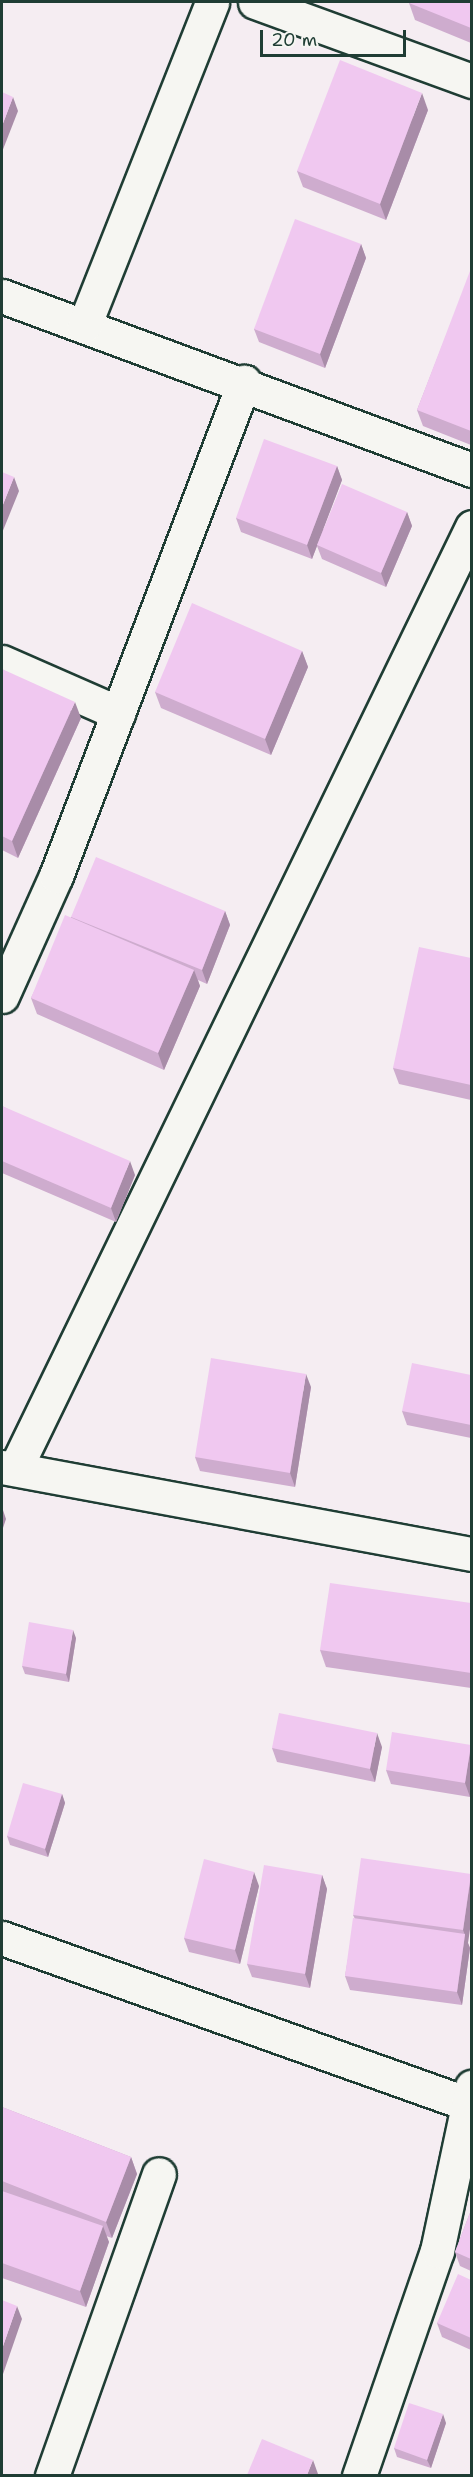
<!DOCTYPE html>
<html>
<head>
<meta charset="utf-8">
<style>
	body { margin:0 }
	#map { position:relative; width:473px; height:2477px; overflow:hidden; background:#f5edf2; font-family:"Shantell Sans",sans-serif }
	div>[style] { position:absolute }
	.roads { filter:drop-shadow(2px 0 #1f3d34) drop-shadow(-2px 0 #1f3d34) drop-shadow(0 2px #1f3d34) drop-shadow(0 -2px #1f3d34) }
	.minor>* { height:33px; margin:-16.5px; padding:0 16.5px; transform-origin:16.5px; border-radius:16.5px; background:#f6f6f2 }
	.wall>* { inset:0; background:#ceacce }
	.shaded-wall>* { inset:0; background:#a88ca8 }
	.building>* { inset:0; background:#f0c8f0 }
	span { translate:-50% -50%; white-space:nowrap; text-align:center; line-height:1.15; -webkit-text-stroke:4.5px #f6f6f2; paint-order:stroke }
	.frame { position:absolute; inset:0; border:3px solid #1f3d34; pointer-events:none }
	.scale { position:absolute; left:260px; top:30px; width:146px; height:27px; box-sizing:border-box; border:3px solid #1f3d34; border-top:0; padding-left:8px; font-size:18px; line-height:21px; white-space:nowrap; color:#1f3d34; -webkit-text-stroke:4px #f6f6f2; paint-order:stroke }
</style>
</head>
<body>
<div id="map">
	<div class="roads">
		<div class="minor">
			<div style="left:255px;top:2px;width:231px;rotate:20deg"></div>
			<div style="left:2px;top:296px;width:501px;rotate:20.32deg"></div>
			<div style="left:84px;top:326px;width:348px;rotate:-68.4deg"></div>
			<div style="left:2px;top:662px;width:127px;rotate:23.7deg"></div>
			<div style="left:2px;top:996px;width:132px;rotate:-65.8deg"></div>
			<div style="left:56px;top:876px;width:529px;rotate:-69.16deg"></div>
			<div style="left:2px;top:1467px;width:478px;rotate:10.5deg"></div>
			<div style="left:15px;top:1469px;width:1047px;rotate:-64.12deg"></div>
			<div style="left:2px;top:1938px;width:495px;rotate:19.6deg"></div>
			<div style="left:52px;top:2476px;width:320px;rotate:-70.5deg"></div>
			<div style="left:359px;top:2476px;width:238px;rotate:-70.9deg"></div>
			<div style="left:437px;top:2251px;width:168px;rotate:-78deg"></div>
		</div>
	</div>
	<div class="wall">
		<div style="clip-path:polygon(471px 2px,471px 43px,415px 20px,409px 3px)"></div>
		<div style="clip-path:polygon(428px 110px,386px 220px,303px 187px,297px 171px)"></div>
		<div style="clip-path:polygon(361px 244px,366px 258px,325px 368px,259px 342px,254px 329px)"></div>
		<div style="clip-path:polygon(471px 272px,471px 445px,423px 426px,417px 410px)"></div>
		<div style="clip-path:polygon(337px 466px,342px 480px,323px 529px,407px 512px,412px 526px,386px 587px,322px 559px,317px 546px,312px 559px,241px 532px,236px 518px)"></div>
		<div style="clip-path:polygon(302px 651px,308px 667px,271px 755px,161px 708px,155px 692px)"></div>
		<div style="clip-path:polygon(2px 669px,81px 718px,18px 858px,2px 850px)"></div>
		<div style="clip-path:polygon(225px 911px,230px 925px,207px 984px,198px 980px,200px 986px,164px 1070px,37px 1014px,31px 998px,71px 917px)"></div>
		<div style="clip-path:polygon(471px 958px,471px 1100px,399px 1084px,393px 1068px)"></div>
		<div style="clip-path:polygon(2px 1106px,135px 1175px,116px 1222px,2px 1173px)"></div>
		<div style="clip-path:polygon(471px 1375px,471px 1438px,407px 1425px,402px 1411px)"></div>
		<div style="clip-path:polygon(311px 1387px,295px 1487px,200px 1471px,195px 1457px)"></div>
		<div style="clip-path:polygon(471px 1603px,471px 1688px,326px 1667px,320px 1650px)"></div>
		<div style="clip-path:polygon(76px 1638px,69px 1682px,25px 1674px,22px 1666px)"></div>
		<div style="clip-path:polygon(471px 1745px,470px 1797px,391px 1784px,386px 1770px)"></div>
		<div style="clip-path:polygon(382px 1747px,375px 1782px,277px 1762px,272px 1748px)"></div>
		<div style="clip-path:polygon(62px 1794px,65px 1803px,48px 1857px,10px 1845px,7px 1836px)"></div>
		<div style="clip-path:polygon(471px 1874px,468px 1943px,470px 1948px,462px 2005px,350px 1990px,345px 1976px,355px 1919px,353px 1915px)"></div>
		<div style="clip-path:polygon(322px 1875px,327px 1889px,310px 1988px,252px 1977px,247px 1964px)"></div>
		<div style="clip-path:polygon(259px 1886px,240px 1964px,189px 1952px,184px 1938px)"></div>
		<div style="clip-path:polygon(2px 2107px,131px 2157px,137px 2174px,112px 2238px,106px 2236px,109px 2242px,86px 2307px,2px 2278px)"></div>
		<div style="clip-path:polygon(471px 2210px,471px 2271px,460px 2266px,455px 2252px)"></div>
		<div style="clip-path:polygon(471px 2280px,471px 2350px,442px 2337px,437px 2323px)"></div>
		<div style="clip-path:polygon(446px 2423px,431px 2468px,397px 2457px,394px 2448px)"></div>
	</div>
	<div class="shaded-wall">
		<div style="clip-path:polygon(422px 93px,428px 110px,386px 220px,380px 204px)"></div>
		<div style="clip-path:polygon(13px 97px,18px 111px,2px 152px,2px 126px)"></div>
		<div style="clip-path:polygon(361px 244px,366px 258px,325px 368px,320px 354px)"></div>
		<div style="clip-path:polygon(337px 466px,342px 480px,312px 559px,307px 545px)"></div>
		<div style="clip-path:polygon(14px 477px,19px 491px,2px 533px,2px 507px)"></div>
		<div style="clip-path:polygon(407px 512px,412px 526px,386px 587px,381px 573px)"></div>
		<div style="clip-path:polygon(302px 651px,308px 667px,271px 755px,265px 739px)"></div>
		<div style="clip-path:polygon(75px 702px,81px 718px,18px 858px,12px 841px)"></div>
		<div style="clip-path:polygon(225px 911px,230px 925px,207px 984px,202px 970px)"></div>
		<div style="clip-path:polygon(194px 970px,200px 986px,164px 1070px,158px 1053px)"></div>
		<div style="clip-path:polygon(130px 1161px,135px 1175px,116px 1222px,111px 1208px)"></div>
		<div style="clip-path:polygon(306px 1374px,311px 1387px,295px 1487px,290px 1473px)"></div>
		<div style="clip-path:polygon(2px 1507px,6px 1519px,2px 1531px)"></div>
		<div style="clip-path:polygon(73px 1630px,76px 1638px,69px 1682px,66px 1674px)"></div>
		<div style="clip-path:polygon(377px 1733px,382px 1747px,375px 1782px,370px 1769px)"></div>
		<div style="clip-path:polygon(471px 1745px,471px 1786px,470px 1797px,465px 1783px)"></div>
		<div style="clip-path:polygon(62px 1794px,65px 1803px,48px 1857px,45px 1849px)"></div>
		<div style="clip-path:polygon(254px 1872px,259px 1886px,240px 1964px,235px 1950px)"></div>
		<div style="clip-path:polygon(322px 1875px,327px 1889px,310px 1988px,305px 1974px)"></div>
		<div style="clip-path:polygon(471px 1876px,471px 1922px,468px 1943px,470px 1948px,462px 2005px,457px 1992px,465px 1935px,463px 1930px)"></div>
		<div style="clip-path:polygon(131px 2157px,137px 2174px,112px 2238px,106px 2222px)"></div>
		<div style="clip-path:polygon(103px 2226px,109px 2242px,86px 2307px,80px 2291px)"></div>
		<div style="clip-path:polygon(17px 2306px,22px 2319px,2px 2377px,2px 2349px)"></div>
		<div style="clip-path:polygon(443px 2414px,446px 2423px,431px 2468px,427px 2460px)"></div>
		<div style="clip-path:polygon(313px 2460px,318px 2474px,318px 2475px,307px 2475px)"></div>
	</div>
	<div class="building">
		<div style="clip-path:polygon(410px 2px,471px 2px,471px 28px,409px 3px)"></div>
		<div style="clip-path:polygon(340px 60px,422px 93px,380px 204px,297px 171px)"></div>
		<div style="clip-path:polygon(2px 92px,13px 97px,2px 126px)"></div>
		<div style="clip-path:polygon(295px 219px,361px 244px,320px 354px,254px 329px)"></div>
		<div style="clip-path:polygon(470px 271px,471px 272px,471px 431px,417px 410px)"></div>
		<div style="clip-path:polygon(264px 439px,337px 466px,307px 545px,236px 518px)"></div>
		<div style="clip-path:polygon(2px 472px,14px 477px,2px 507px)"></div>
		<div style="clip-path:polygon(342px 484px,407px 512px,381px 573px,317px 545px)"></div>
		<div style="clip-path:polygon(192px 603px,302px 651px,265px 739px,155px 692px)"></div>
		<div style="clip-path:polygon(2px 669px,75px 702px,12px 841px,2px 836px)"></div>
		<div style="clip-path:polygon(96px 857px,225px 911px,202px 970px,71px 917px)"></div>
		<div style="clip-path:polygon(65px 915px,194px 970px,158px 1053px,31px 998px)"></div>
		<div style="clip-path:polygon(419px 947px,471px 958px,471px 1085px,393px 1068px)"></div>
		<div style="clip-path:polygon(2px 1106px,130px 1161px,111px 1208px,2px 1161px)"></div>
		<div style="clip-path:polygon(211px 1358px,306px 1374px,290px 1473px,195px 1457px)"></div>
		<div style="clip-path:polygon(412px 1363px,471px 1375px,471px 1425px,402px 1411px)"></div>
		<div style="clip-path:polygon(330px 1583px,471px 1603px,471px 1673px,320px 1650px)"></div>
		<div style="clip-path:polygon(29px 1622px,73px 1630px,66px 1674px,22px 1666px)"></div>
		<div style="clip-path:polygon(279px 1713px,377px 1733px,370px 1769px,272px 1748px)"></div>
		<div style="clip-path:polygon(392px 1732px,471px 1745px,465px 1783px,386px 1770px)"></div>
		<div style="clip-path:polygon(23px 1783px,62px 1794px,45px 1849px,7px 1836px)"></div>
		<div style="clip-path:polygon(361px 1858px,471px 1874px,463px 1930px,353px 1915px)"></div>
		<div style="clip-path:polygon(204px 1859px,254px 1872px,235px 1950px,184px 1938px)"></div>
		<div style="clip-path:polygon(264px 1865px,322px 1875px,305px 1974px,247px 1964px)"></div>
		<div style="clip-path:polygon(353px 1918px,465px 1934px,457px 1992px,345px 1976px)"></div>
		<div style="clip-path:polygon(2px 2107px,131px 2157px,106px 2222px,2px 2181px)"></div>
		<div style="clip-path:polygon(2px 2191px,103px 2226px,80px 2291px,2px 2263px)"></div>
		<div style="clip-path:polygon(471px 2210px,471px 2259px,455px 2252px)"></div>
		<div style="clip-path:polygon(458px 2274px,471px 2280px,471px 2338px,437px 2323px)"></div>
		<div style="clip-path:polygon(2px 2300px,17px 2306px,2px 2349px)"></div>
		<div style="clip-path:polygon(409px 2403px,443px 2414px,427px 2460px,394px 2448px)"></div>
		<div style="clip-path:polygon(262px 2439px,313px 2460px,307px 2475px,247px 2475px)"></div>
	</div>
	<div class="frame"></div>
	<div class="scale">20 m</div>
</div>
</body>
</html>
